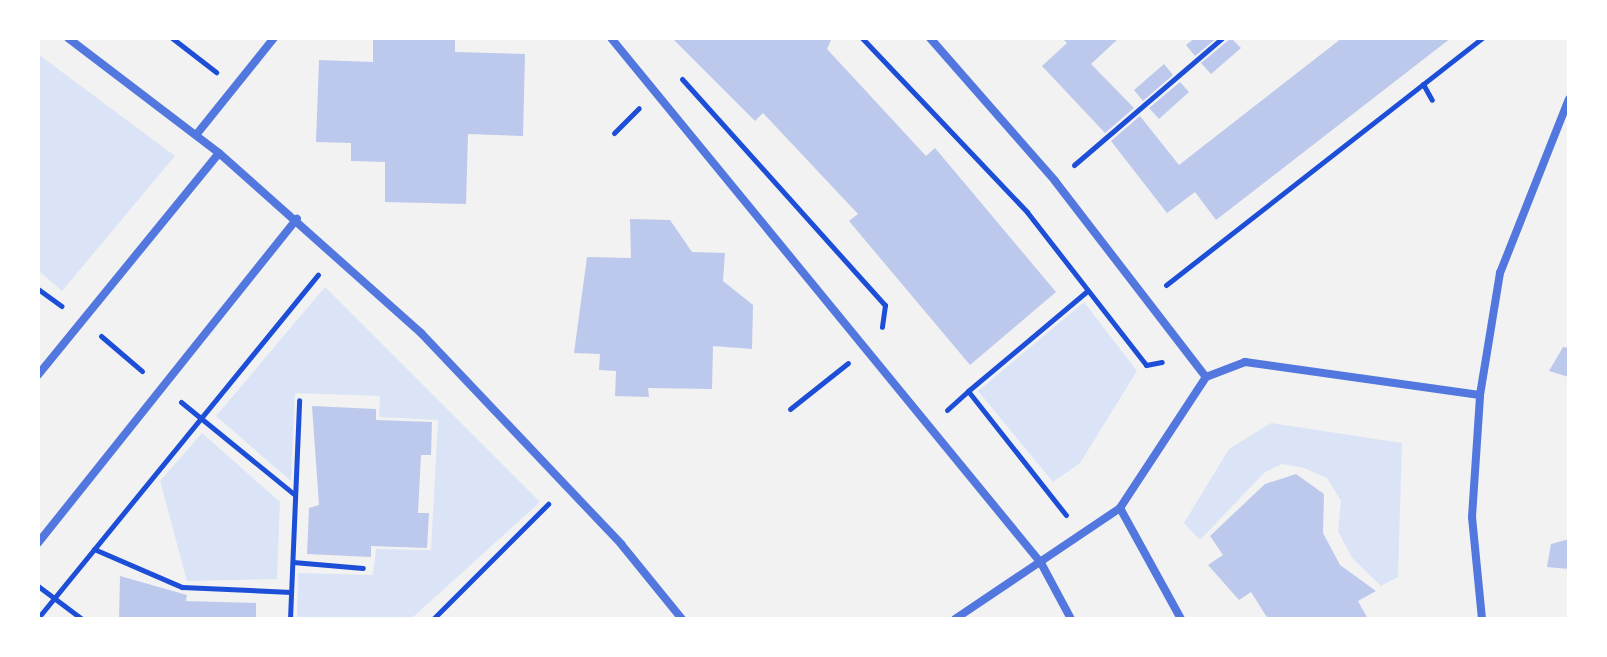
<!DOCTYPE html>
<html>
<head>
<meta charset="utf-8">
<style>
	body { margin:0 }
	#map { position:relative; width:1607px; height:657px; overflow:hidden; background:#f2f2f2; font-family:Signika,sans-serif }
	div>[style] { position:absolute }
	.green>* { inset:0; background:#dbe4f7 }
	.building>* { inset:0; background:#bdc9ec }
	.path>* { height:5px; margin:-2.5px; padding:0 2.5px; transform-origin:2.5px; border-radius:2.5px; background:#1d4ed8 }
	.minor>* { height:8px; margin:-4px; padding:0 4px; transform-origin:4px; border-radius:4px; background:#5277de }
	span { translate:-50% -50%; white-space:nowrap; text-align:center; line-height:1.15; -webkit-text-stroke:7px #fff; paint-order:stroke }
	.frame { position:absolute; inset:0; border:40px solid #fff; pointer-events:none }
</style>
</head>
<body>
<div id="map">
	<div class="green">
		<div style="clip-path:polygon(38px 54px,175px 156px,62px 291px,38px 270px)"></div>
		<div style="clip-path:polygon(325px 287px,540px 502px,411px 619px,297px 619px,298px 573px,373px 575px,376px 549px,431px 550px,438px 420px,379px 417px,380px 396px,295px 393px,291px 481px,216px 416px)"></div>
		<div style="clip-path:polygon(1084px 302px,1137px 371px,1080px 463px,1053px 482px,978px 391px)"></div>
		<div style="clip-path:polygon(1271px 423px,1402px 443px,1398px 577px,1381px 586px,1352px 558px,1338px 531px,1341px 501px,1327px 478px,1304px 468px,1282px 464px,1265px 472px,1200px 540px,1184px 523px,1229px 449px)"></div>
		<div style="clip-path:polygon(202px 433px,280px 502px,277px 579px,187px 581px,160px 481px)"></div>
	</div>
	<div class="building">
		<div style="clip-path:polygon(373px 38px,455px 38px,455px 52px,525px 54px,523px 136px,468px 134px,466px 204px,385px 202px,385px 162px,351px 161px,351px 143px,316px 142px,319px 60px,373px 62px)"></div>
		<div style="clip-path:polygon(672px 38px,832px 38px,827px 49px,926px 156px,935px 148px,1056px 292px,970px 365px,849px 221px,858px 214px,763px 113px,755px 121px)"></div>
		<div style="clip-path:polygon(1062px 38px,1119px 38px,1091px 64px,1134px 108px,1105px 133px,1042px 66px,1067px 43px)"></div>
		<div style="clip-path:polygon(1195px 38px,1217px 38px,1195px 56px,1186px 45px)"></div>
		<div style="clip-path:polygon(1231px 38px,1241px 48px,1211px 74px,1201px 63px)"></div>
		<div style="clip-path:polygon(1342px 38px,1451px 38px,1216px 220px,1195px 192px,1167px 213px,1111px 141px,1140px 116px,1179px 165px)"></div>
		<div style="clip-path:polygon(1164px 64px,1173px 75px,1143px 101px,1134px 90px)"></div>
		<div style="clip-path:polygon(1180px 82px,1189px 92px,1159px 119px,1149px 108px)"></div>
		<div style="clip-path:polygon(630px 219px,670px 220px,692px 252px,725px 253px,723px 281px,753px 305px,752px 349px,713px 346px,712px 389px,648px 388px,649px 397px,615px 396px,616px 371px,599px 370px,600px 354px,574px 353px,587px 257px,631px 258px)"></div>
		<div style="clip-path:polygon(1563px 347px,1569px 348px,1569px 377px,1549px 371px)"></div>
		<div style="clip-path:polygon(312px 406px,376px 409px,376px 420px,432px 422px,431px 455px,421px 455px,418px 513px,429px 513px,427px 548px,371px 546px,371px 557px,307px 554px,309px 508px,319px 505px)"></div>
		<div style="clip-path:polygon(1296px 474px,1324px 494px,1323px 533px,1340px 565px,1376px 591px,1358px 601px,1368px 619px,1268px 619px,1251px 592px,1239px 600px,1208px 565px,1223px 555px,1210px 536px,1265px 484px)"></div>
		<div style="clip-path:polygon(1569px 539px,1569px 569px,1547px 567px,1551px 544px)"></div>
		<div style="clip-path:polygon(120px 576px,187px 595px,186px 601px,256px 603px,256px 619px,119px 619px)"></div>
	</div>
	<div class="path">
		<div style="left:172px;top:38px;width:56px;rotate:37.7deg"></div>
		<div style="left:862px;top:38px;width:240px;rotate:46.5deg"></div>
		<div style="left:1027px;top:212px;width:194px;rotate:52.1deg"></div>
		<div style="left:1146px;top:365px;width:16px;rotate:-11deg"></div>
		<div style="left:682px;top:79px;width:304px;rotate:48.1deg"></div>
		<div style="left:885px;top:305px;width:22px;rotate:98deg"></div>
		<div style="left:1423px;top:84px;width:18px;rotate:61deg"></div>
		<div style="left:614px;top:133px;width:35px;rotate:-45deg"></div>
		<div style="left:1074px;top:165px;width:195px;rotate:-40.6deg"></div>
		<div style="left:1166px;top:285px;width:401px;rotate:-38deg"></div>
		<div style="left:38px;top:289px;width:29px;rotate:36deg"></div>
		<div style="left:101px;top:336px;width:54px;rotate:40.5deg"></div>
		<div style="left:968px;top:391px;width:154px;rotate:-40deg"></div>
		<div style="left:181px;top:402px;width:147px;rotate:39.2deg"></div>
		<div style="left:790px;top:409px;width:74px;rotate:-38.4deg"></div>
		<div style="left:947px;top:410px;width:28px;rotate:-42deg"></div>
		<div style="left:968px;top:391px;width:158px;rotate:51.7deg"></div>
		<div style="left:94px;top:549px;width:96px;rotate:23.4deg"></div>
		<div style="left:182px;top:587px;width:109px;rotate:2.6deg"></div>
		<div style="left:293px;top:562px;width:70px;rotate:4.9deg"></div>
		<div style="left:38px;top:586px;width:55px;rotate:36.9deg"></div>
		<div style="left:38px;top:618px;width:443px;rotate:-50.8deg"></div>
		<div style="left:290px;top:619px;width:219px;rotate:-87.6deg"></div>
		<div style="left:433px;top:619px;width:163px;rotate:-45deg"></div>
	</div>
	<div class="minor">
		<div style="left:68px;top:38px;width:190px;rotate:37.3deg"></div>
		<div style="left:219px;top:153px;width:271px;rotate:41.7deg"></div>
		<div style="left:421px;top:333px;width:291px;rotate:46.5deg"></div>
		<div style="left:621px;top:544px;width:97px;rotate:50.9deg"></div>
		<div style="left:611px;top:38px;width:679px;rotate:50.68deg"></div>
		<div style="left:1041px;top:563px;width:64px;rotate:61.8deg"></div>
		<div style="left:930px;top:38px;width:190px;rotate:48.8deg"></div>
		<div style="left:1055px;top:181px;width:247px;rotate:52.4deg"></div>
		<div style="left:196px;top:135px;width:124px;rotate:-51.2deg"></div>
		<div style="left:38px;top:375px;width:286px;rotate:-50.8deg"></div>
		<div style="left:1120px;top:508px;width:127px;rotate:61.2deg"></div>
		<div style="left:38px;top:543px;width:415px;rotate:-51.4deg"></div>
		<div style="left:955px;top:619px;width:199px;rotate:-33.9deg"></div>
		<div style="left:1120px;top:508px;width:157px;rotate:-56.7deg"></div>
		<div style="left:1206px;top:377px;width:42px;rotate:-21deg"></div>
		<div style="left:1245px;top:362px;width:237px;rotate:8deg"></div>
		<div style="left:1482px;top:619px;width:102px;rotate:-95.6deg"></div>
		<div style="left:1472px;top:517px;width:122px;rotate:-86.2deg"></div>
		<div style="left:1480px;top:395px;width:124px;rotate:-80.7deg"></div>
		<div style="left:1500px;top:273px;width:187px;rotate:-68.4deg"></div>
	</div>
	<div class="frame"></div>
</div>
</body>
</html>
